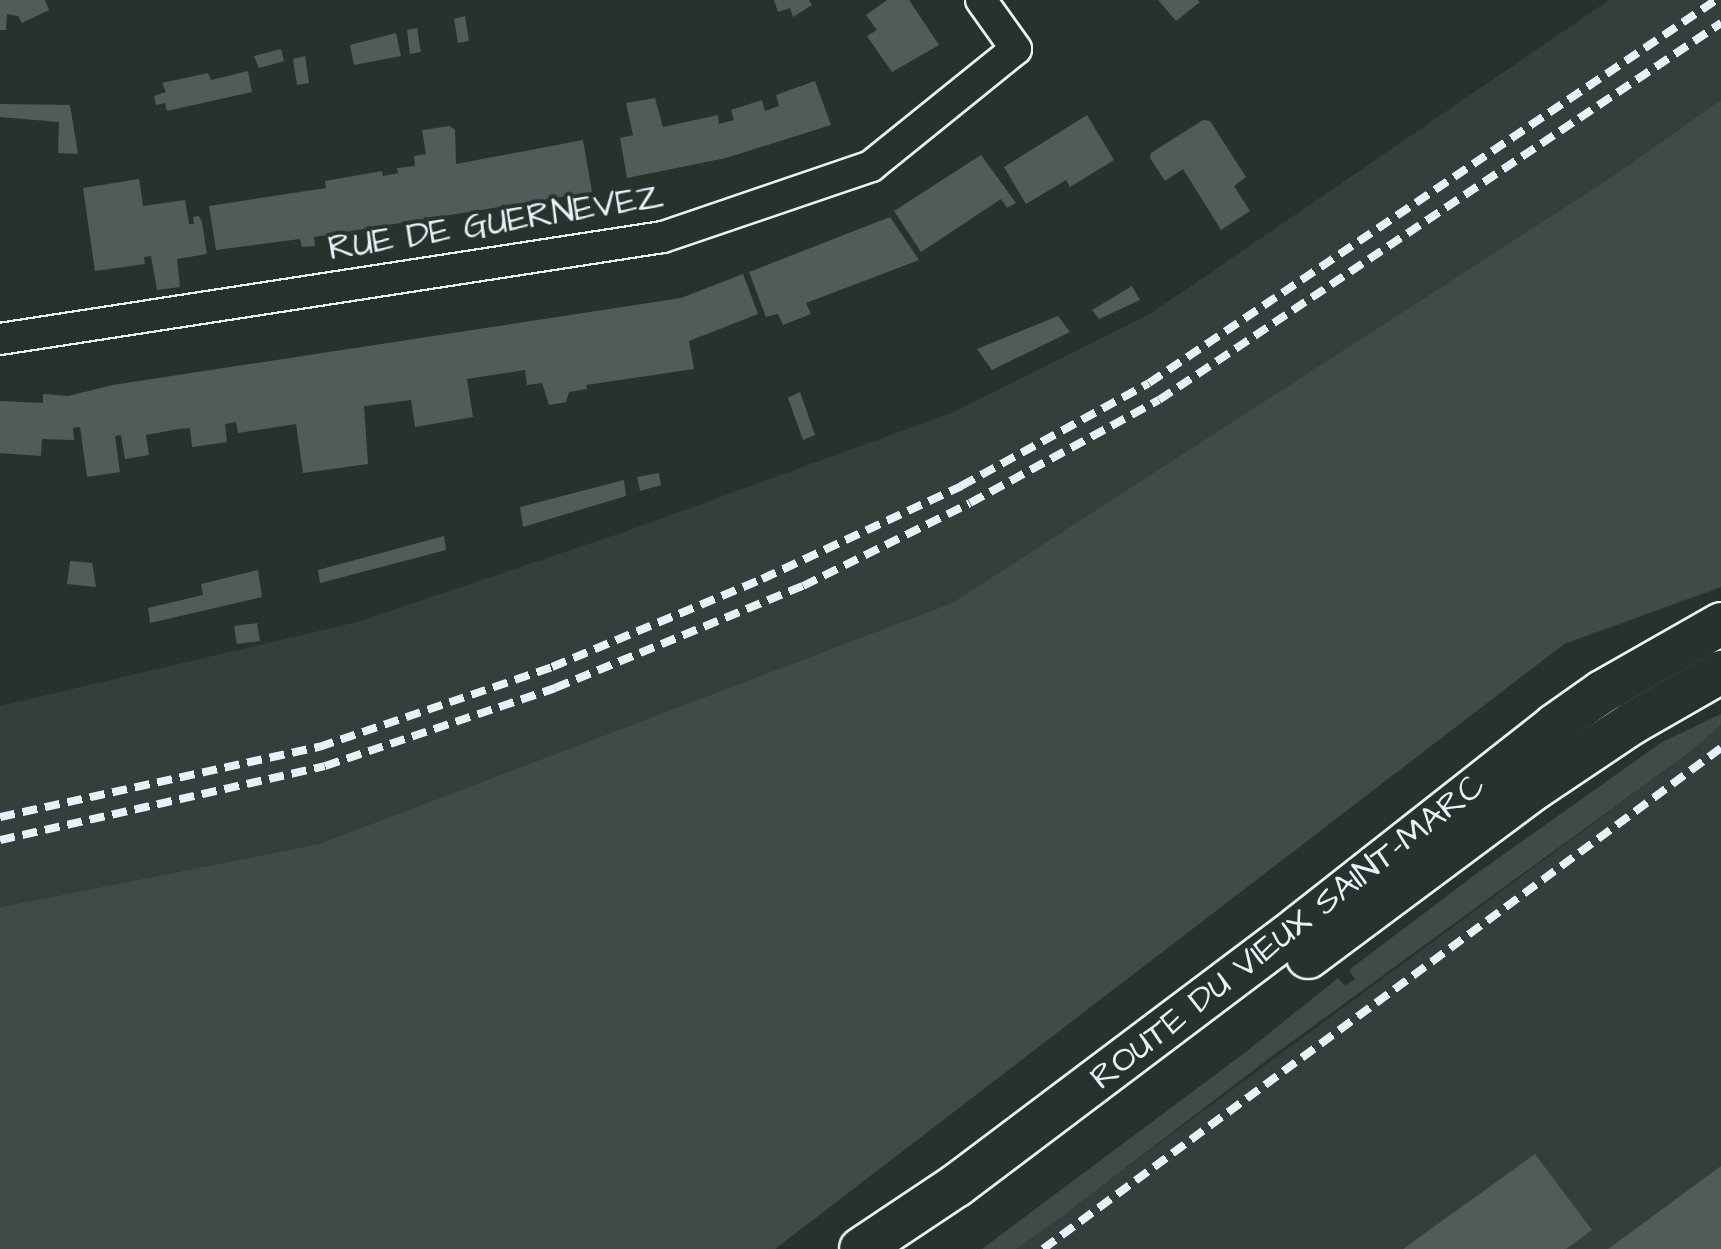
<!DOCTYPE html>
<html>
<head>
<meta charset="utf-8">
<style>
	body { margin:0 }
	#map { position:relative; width:1721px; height:1249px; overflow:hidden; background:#26332d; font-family:"Architects Daughter",sans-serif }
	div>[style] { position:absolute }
	.built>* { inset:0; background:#333f3a }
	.green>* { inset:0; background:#3e4b47 }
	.building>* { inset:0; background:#505c59 }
	.roads { filter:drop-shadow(2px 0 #e8f1f8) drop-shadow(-2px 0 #e8f1f8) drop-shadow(0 2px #e8f1f8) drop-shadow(0 -2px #e8f1f8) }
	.minor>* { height:30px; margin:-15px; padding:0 15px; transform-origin:15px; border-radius:15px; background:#26332d }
	.secondary>* { height:42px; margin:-21px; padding:0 21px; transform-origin:21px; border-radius:21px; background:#26332d }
	.rail>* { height:8px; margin-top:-4px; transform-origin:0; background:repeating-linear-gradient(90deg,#e8f1f8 0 15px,transparent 0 23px) }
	span { translate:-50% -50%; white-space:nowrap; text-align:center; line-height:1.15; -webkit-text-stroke:8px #26332d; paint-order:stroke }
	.street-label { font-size:35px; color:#e8f1f8 }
</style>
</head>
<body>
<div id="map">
	<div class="built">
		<div style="clip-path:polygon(1609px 0,1721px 0,1721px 100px,1607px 180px,952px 603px,319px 844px,0 907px,0 706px,357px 622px,627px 531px,951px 413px,1150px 314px)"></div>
		<div style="clip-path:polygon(1721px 725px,1721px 1249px,1016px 1249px,1690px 752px)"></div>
	</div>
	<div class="green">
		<div style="clip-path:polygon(1721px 100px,1721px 587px,1564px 644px,775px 1249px,0 1249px,0 907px,319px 844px,952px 603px,1607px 180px)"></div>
		<div style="clip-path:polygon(1721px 714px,1721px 725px,1690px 752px,1279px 1051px,1061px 1217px,1016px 1249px,982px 1249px,1247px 1051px,1338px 978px,1345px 986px,1355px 979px,1349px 970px,1476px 874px,1662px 742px)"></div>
	</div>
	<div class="building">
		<div style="clip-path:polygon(0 0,45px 0,49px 10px,22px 23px,18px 16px,7px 14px,6px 30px,0 30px)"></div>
		<div style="clip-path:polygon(774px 0,809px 0,812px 5px,793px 17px,790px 8px,778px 12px)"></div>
		<div style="clip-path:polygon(887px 0,909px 0,939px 45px,892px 72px,867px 36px,877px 30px,866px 15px)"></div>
		<div style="clip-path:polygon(1158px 0,1198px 0,1200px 2px,1176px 21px)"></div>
		<div style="clip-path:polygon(465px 16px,469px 41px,458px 43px,454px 19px)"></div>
		<div style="clip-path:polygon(417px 28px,421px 52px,410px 54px,407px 30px)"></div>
		<div style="clip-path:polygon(396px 33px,401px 56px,354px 65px,350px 45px)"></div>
		<div style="clip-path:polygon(281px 49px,284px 61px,259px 68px,254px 56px)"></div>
		<div style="clip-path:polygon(305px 56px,309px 83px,297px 85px,293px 59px)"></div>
		<div style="clip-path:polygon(248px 71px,252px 92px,167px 111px,165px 103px,156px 105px,154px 96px,166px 92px,162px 83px,208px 73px,211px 80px)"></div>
		<div style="clip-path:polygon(815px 81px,831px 125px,726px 158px,627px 178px,620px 138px,633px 135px,626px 103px,655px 98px,663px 127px,718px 115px,719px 124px,734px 120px,731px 110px,762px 100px,765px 111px,779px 106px,776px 95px)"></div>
		<div style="clip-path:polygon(0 104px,70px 105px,78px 154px,58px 153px,59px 122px,0 117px)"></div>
		<div style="clip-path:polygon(1087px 115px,1114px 160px,1070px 187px,1066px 180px,1026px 204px,1004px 167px)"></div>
		<div style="clip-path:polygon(1203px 120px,1210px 121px,1246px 177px,1234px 186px,1250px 211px,1221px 230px,1183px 169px,1165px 181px,1150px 158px,1151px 153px)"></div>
		<div style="clip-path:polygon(450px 126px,455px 130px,456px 164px,583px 140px,592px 192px,314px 237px,315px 246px,302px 247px,300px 239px,216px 250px,209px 206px,326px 188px,325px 181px,382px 171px,383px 176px,398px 173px,397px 168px,415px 166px,414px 156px,426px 154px,422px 130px)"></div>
		<div style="clip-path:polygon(981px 155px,1016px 203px,1007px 208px,1001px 199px,921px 252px,894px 211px)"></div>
		<div style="clip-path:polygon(139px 179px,143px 206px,185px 200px,189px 224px,194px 224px,193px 217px,199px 216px,202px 222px,207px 254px,177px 259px,180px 287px,157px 290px,151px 256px,144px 257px,145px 264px,95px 271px,83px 188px)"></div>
		<div style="clip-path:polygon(890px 217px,919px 260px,806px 303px,811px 314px,783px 325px,778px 314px,766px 317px,749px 272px)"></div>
		<div style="clip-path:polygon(743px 274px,758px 314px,689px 341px,694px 369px,586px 385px,587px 389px,569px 392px,566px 402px,549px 405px,542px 383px,527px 385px,525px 370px,467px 379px,473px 417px,415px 427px,411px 400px,364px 406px,368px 464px,303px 473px,296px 424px,238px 433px,236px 422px,225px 424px,227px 442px,192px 447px,190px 428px,179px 429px,146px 435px,149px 455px,125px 459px,121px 435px,115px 436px,120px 472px,87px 477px,80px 427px,73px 428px,74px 440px,42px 439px,41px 456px,0 453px,0 401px,43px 403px,43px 394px,68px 396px,113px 385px,681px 298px)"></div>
		<div style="clip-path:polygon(1132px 286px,1140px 300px,1099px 319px,1092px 310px)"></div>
		<div style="clip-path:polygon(1058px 316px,1070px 332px,992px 370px,977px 349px)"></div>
		<div style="clip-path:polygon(800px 392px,815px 435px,803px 440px,788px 398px)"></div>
		<div style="clip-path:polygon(659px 473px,661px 485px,640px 491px,637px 477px)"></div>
		<div style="clip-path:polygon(624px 480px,626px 496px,523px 527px,520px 507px)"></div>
		<div style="clip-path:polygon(444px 536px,446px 550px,320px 583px,318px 570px)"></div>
		<div style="clip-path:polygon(70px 561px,92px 563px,96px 587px,67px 584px)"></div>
		<div style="clip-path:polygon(258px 570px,262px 597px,150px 623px,148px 608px,203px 595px,201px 584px)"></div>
		<div style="clip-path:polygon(257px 623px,260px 641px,237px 644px,234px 626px)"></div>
		<div style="clip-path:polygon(1535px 1154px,1592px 1230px,1566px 1249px,1403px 1249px)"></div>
		<div style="clip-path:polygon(1721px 1166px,1721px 1249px,1608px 1249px)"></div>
	</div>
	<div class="roads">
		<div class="minor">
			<div style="left:0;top:339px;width:671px;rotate:-8.75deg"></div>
			<div style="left:663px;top:237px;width:220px;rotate:-18.8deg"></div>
			<div style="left:871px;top:166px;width:186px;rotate:-38.9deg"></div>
			<div style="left:1016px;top:49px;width:60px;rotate:-125.5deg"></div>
		</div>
		<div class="secondary">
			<div style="left:1308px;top:957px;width:283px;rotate:-36.7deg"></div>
			<div style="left:1535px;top:788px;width:117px;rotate:-33.8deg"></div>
			<div style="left:1632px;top:723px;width:103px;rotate:-29.8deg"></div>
			<div style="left:861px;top:1249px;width:115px;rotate:-33.7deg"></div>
			<div style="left:957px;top:1185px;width:428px;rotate:-37deg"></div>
			<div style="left:1299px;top:927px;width:325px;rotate:-38.2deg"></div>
			<div style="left:1554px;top:726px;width:59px;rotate:-35.3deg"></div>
			<div style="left:1602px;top:692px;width:137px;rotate:-29.7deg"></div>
		</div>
	</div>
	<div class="rail">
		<div style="left:0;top:817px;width:327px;rotate:-12.4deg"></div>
		<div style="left:319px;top:747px;width:246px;rotate:-18.9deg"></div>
		<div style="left:552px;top:667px;width:228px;rotate:-22.7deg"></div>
		<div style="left:762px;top:579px;width:220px;rotate:-25deg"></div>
		<div style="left:961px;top:486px;width:214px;rotate:-28.7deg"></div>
		<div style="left:1149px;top:383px;width:684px;rotate:-34.04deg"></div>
		<div style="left:0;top:840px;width:333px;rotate:-12.8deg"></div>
		<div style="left:325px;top:766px;width:243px;rotate:-18.7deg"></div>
		<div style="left:555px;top:688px;width:268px;rotate:-22.4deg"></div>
		<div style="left:803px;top:586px;width:186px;rotate:-26.4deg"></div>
		<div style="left:970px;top:503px;width:215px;rotate:-28.6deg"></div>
		<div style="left:1159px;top:400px;width:677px;rotate:-33.85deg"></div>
		<div style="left:1043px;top:1249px;width:843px;rotate:-36.46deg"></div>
	</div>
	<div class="street-label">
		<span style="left:496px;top:223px;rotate:-9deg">RUE DE GUERNEVEZ</span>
		<span style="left:1288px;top:932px;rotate:-38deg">ROUTE DU VIEUX SAINT-MARC</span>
	</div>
</div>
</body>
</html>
